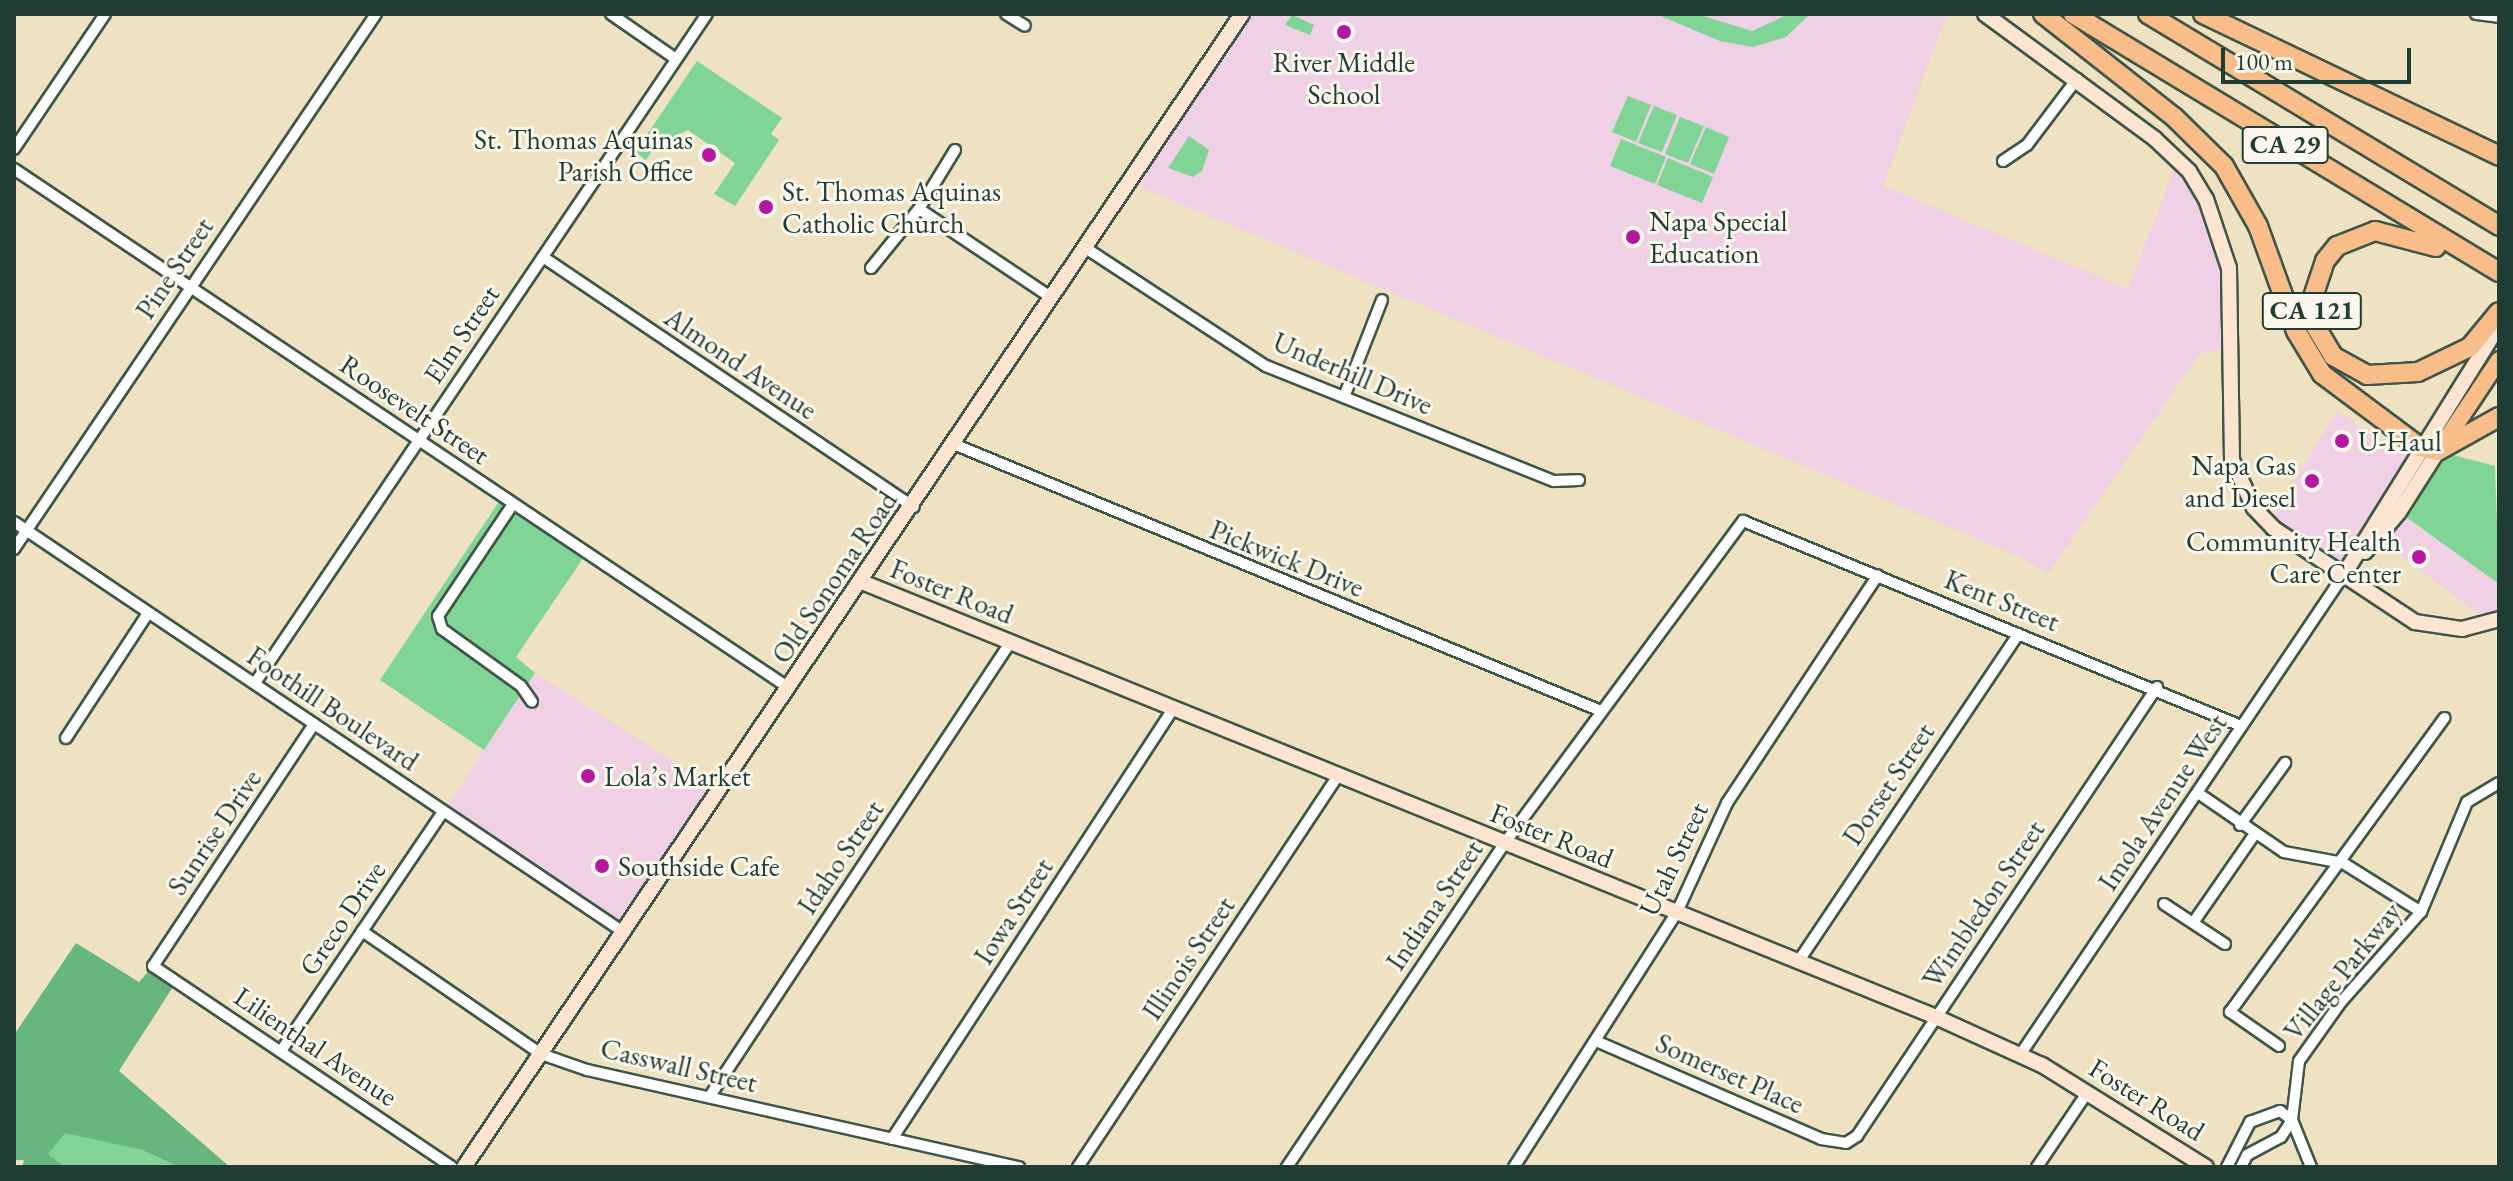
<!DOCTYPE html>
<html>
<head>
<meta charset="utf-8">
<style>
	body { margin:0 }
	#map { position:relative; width:2513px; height:1181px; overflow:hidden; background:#eee2c2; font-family:"EB Garamond",serif }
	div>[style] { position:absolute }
	.built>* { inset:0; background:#efd0e5 }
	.green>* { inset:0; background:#80d496 }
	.forest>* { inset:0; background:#68b67f }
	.roads { filter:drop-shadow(2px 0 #3e5649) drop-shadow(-2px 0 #3e5649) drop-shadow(0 2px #3e5649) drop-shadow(0 -2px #3e5649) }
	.street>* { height:10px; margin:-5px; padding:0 5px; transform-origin:5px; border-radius:5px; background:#fff }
	.secondary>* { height:14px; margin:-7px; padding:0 7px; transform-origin:7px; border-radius:7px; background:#fce5d0 }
	.primary>* { height:16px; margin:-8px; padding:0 8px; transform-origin:8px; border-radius:8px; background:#f8bd89 }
	.highway>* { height:18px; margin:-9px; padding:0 9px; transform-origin:9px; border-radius:9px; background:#f8bd89 }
	.dots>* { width:22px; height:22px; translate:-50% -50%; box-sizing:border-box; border:4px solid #fbf7ec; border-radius:50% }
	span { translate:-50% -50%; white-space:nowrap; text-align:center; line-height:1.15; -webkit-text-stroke:6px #fbf7ec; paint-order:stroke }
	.shield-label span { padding:2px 6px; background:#fbf7ec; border:2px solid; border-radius:6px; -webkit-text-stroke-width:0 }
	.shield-label { font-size:26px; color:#1f3d34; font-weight:700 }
	.poi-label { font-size:28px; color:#1f3d34 }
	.right { translate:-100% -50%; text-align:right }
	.left { translate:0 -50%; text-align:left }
	.street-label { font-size:28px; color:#1f3d34 }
	.frame { position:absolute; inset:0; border:16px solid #1f3d34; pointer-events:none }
	.scale { position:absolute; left:2221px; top:48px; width:190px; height:36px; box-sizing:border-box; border:4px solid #1f3d34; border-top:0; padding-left:10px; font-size:24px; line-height:28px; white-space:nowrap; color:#1f3d34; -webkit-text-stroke:6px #fbf7ec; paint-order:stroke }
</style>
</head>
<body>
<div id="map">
	<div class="built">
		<div style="clip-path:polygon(1251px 14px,1947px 14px,1883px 186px,2128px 289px,2178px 159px,2220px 228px,2229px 349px,2200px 353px,2048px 574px,2021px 557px,1136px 185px)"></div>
		<div style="clip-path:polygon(2337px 411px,2412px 460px,2343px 576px,2269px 524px)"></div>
		<div style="clip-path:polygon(2399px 512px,2499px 584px,2499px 619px,2490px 622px,2376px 538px)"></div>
		<div style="clip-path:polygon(535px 673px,720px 791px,625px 933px,443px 812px)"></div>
	</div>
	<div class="green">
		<div style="clip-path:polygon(1656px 14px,1697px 14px,1752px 31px,1789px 14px,1810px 14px,1786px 37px,1753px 47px,1720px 41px)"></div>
		<div style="clip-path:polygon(1292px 15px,1314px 25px,1310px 35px,1285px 25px)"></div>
		<div style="clip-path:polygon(697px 61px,782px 118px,771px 134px,779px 140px,735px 206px,714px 194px,735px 163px,688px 130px,656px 145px,646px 160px,635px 152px)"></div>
		<div style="clip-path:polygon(1628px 96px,1651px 105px,1636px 142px,1612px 132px)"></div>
		<div style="clip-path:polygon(1654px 106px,1677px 115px,1662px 152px,1638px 143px)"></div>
		<div style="clip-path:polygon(1680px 117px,1704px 126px,1688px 163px,1665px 154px)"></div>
		<div style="clip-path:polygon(1706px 127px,1729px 137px,1714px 174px,1690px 164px)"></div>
		<div style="clip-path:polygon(1189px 136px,1209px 150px,1202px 171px,1193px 177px,1168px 168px)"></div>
		<div style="clip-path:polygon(1621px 139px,1666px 157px,1655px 184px,1610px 166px)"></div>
		<div style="clip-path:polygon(1668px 158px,1713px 177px,1702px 203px,1657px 185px)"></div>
		<div style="clip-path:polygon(2438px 451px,2495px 466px,2499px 584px,2399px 512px)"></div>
		<div style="clip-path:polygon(502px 497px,586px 554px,516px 657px,535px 673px,484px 750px,380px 680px)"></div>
		<div style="clip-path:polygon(65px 1132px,142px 1150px,179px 1167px,65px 1167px,47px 1154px)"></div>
	</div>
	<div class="forest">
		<div style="clip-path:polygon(76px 943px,139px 982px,153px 966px,176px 982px,119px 1071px,230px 1167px,179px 1167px,142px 1150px,65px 1133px,48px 1154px,65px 1167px,22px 1167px,24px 1160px,14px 1160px,14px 1035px)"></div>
	</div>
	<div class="roads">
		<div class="street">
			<div style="left:611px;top:14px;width:79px;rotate:34.7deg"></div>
			<div style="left:1006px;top:14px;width:22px;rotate:32deg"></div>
			<div style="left:2476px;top:14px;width:23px;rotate:7deg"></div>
			<div style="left:14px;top:149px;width:163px;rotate:-56deg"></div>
			<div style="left:955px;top:150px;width:69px;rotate:121.4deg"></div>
			<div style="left:919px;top:209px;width:160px;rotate:33.8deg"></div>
			<div style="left:2003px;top:161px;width:29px;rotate:-34deg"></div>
			<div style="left:2027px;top:145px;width:83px;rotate:-52.9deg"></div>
			<div style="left:14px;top:169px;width:933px;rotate:33.81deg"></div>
			<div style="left:1084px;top:247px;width:217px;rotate:33.2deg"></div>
			<div style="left:1266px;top:366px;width:310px;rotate:21.8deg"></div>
			<div style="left:1554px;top:481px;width:25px;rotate:-2deg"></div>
			<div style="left:543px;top:257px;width:447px;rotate:34deg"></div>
			<div style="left:871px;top:268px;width:76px;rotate:-50.9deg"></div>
			<div style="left:1344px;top:397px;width:104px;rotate:-68.6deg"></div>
			<div style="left:956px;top:445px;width:698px;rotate:22.41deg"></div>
			<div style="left:513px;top:504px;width:135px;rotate:123.8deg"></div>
			<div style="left:438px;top:616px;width:14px;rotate:73deg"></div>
			<div style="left:442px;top:629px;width:97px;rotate:35.8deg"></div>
			<div style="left:521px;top:686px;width:19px;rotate:55deg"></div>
			<div style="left:14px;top:522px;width:736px;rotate:33.93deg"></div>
			<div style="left:14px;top:549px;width:646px;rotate:-55.92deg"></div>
			<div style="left:255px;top:683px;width:807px;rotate:-55.96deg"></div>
			<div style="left:314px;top:724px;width:291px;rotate:123.6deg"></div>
			<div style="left:153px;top:966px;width:360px;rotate:33.9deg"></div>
			<div style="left:66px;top:738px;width:149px;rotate:-56.7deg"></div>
			<div style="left:2198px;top:793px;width:104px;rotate:34.5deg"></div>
			<div style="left:2284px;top:852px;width:60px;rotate:10.6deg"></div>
			<div style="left:2343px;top:863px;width:92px;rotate:32.1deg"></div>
			<div style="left:2240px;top:825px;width:77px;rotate:-54deg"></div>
			<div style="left:2164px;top:904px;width:73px;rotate:33.3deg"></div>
			<div style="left:2195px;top:920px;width:103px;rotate:-55.2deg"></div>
			<div style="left:362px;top:931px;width:217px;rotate:34.5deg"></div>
			<div style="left:541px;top:1054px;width:49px;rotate:19.2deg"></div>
			<div style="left:587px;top:1070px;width:443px;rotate:12.7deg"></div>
			<div style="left:1798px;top:962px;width:395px;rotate:-56.1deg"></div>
			<div style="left:1596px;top:1041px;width:245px;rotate:23.5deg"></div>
			<div style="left:1821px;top:1139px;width:25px;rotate:9deg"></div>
			<div style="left:1846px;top:1143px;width:13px;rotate:-32deg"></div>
			<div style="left:1857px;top:1136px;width:540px;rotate:-56.25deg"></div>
			<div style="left:2279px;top:1046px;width:60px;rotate:-145.2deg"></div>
			<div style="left:2230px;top:1012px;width:364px;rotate:-53.9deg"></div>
			<div style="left:281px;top:1051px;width:289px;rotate:-55.9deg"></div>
			<div style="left:2020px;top:1055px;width:578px;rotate:-56.01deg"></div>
			<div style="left:710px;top:1096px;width:543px;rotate:-56.49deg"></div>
			<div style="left:892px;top:1139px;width:514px;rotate:-56.84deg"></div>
			<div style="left:1078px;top:1167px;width:470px;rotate:-56.4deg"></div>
			<div style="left:1287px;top:1167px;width:389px;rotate:-56.1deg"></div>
			<div style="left:1504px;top:844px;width:402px;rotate:-53.5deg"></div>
			<div style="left:1743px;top:521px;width:539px;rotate:22.37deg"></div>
			<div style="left:1514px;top:1167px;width:300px;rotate:-57.4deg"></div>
			<div style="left:1676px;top:914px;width:122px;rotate:-65.3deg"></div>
			<div style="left:1727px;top:803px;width:273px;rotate:-56.5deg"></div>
			<div style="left:2037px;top:1167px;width:89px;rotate:-56deg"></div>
			<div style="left:2227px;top:1167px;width:51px;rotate:-62.9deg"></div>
			<div style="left:2250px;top:1122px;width:32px;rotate:-20deg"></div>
			<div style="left:2280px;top:1111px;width:15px;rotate:37deg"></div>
			<div style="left:2241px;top:1167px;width:13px;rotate:-63deg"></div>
			<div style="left:2247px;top:1155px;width:38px;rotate:-28deg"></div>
			<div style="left:2281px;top:1137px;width:20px;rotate:-57deg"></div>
			<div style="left:2311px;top:1167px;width:51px;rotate:-112deg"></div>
			<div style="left:2292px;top:1120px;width:59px;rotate:-83.2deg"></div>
			<div style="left:2299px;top:1061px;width:72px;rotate:-54.6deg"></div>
			<div style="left:2341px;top:1002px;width:120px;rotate:-48.4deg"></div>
			<div style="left:2421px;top:912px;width:119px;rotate:-67.3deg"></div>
			<div style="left:2467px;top:802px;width:37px;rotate:-31deg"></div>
		</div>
		<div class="secondary">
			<div style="left:1985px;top:14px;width:211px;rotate:36.3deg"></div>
			<div style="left:2155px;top:139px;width:47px;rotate:43.3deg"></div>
			<div style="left:2189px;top:171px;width:33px;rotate:59deg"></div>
			<div style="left:2206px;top:199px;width:73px;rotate:71.6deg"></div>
			<div style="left:2229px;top:268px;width:192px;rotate:89.1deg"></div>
			<div style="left:2232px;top:460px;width:53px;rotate:65.4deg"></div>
			<div style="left:2254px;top:508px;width:28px;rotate:46deg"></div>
			<div style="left:2273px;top:528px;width:170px;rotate:33.5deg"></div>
			<div style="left:2415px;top:622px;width:48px;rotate:8.5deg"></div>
			<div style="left:2462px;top:629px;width:38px;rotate:-15deg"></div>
			<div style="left:2365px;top:552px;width:52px;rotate:-49.6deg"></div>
			<div style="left:2399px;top:512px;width:72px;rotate:-57.4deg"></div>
			<div style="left:2343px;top:576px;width:296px;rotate:-58.1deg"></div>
			<div style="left:862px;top:582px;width:1159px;rotate:22.05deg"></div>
			<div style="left:1936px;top:1017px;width:116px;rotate:24.4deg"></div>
			<div style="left:2042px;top:1065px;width:193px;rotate:31.9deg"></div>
			<div style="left:464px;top:1167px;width:1391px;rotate:-55.99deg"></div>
		</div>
		<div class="primary">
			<div style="left:2439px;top:450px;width:108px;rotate:-56.3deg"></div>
		</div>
		<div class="highway">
			<div style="left:2043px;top:14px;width:167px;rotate:38.2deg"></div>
			<div style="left:2174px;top:117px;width:70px;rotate:44.4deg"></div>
			<div style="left:2224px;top:166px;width:69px;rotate:60.5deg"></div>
			<div style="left:2258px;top:226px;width:112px;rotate:70.1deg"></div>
			<div style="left:2296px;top:331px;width:50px;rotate:58.8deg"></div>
			<div style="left:2322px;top:374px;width:122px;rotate:36.7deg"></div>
			<div style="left:2420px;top:447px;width:18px;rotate:13deg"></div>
			<div style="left:2438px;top:451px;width:70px;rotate:-29.1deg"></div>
			<div style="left:2073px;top:14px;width:498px;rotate:31.2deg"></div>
			<div style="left:2148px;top:14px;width:410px;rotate:31.1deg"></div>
			<div style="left:2203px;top:14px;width:328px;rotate:25.6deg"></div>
			<div style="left:2436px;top:247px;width:63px;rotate:-165.3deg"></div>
			<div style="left:2375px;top:231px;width:41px;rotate:158.5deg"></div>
			<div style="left:2337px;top:246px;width:19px;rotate:129deg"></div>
			<div style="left:2325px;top:261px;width:41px;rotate:108.4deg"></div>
			<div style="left:2312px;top:300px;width:24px;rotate:85deg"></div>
			<div style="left:2314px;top:324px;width:37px;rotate:59deg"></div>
			<div style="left:2333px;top:356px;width:39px;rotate:29deg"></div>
			<div style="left:2367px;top:375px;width:51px;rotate:-3.4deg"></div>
			<div style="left:2418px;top:372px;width:58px;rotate:-25.7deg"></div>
			<div style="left:2470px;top:347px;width:45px;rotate:-50.4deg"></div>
		</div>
	</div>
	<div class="dots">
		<div style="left:1344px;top:32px;background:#b5179e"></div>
		<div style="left:709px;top:155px;background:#b5179e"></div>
		<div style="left:766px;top:207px;background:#b5179e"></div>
		<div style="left:1633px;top:237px;background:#b5179e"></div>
		<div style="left:2342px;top:441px;background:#b5179e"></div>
		<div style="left:2312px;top:481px;background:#b5179e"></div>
		<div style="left:2419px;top:557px;background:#b5179e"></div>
		<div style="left:588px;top:776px;background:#b5179e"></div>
		<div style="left:602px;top:866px;background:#b5179e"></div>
	</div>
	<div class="shield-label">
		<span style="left:2285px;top:145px">CA 29</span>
		<span style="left:2312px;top:311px">CA 121</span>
	</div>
	<div class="poi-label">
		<span style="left:1344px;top:78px">River Middle<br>School</span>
		<span class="right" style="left:693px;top:155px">St. Thomas Aquinas<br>Parish Office</span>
		<span class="left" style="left:782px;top:207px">St. Thomas Aquinas<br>Catholic Church</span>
		<span class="left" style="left:1649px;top:237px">Napa Special<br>Education</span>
		<span class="left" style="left:2358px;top:441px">U-Haul</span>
		<span class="right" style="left:2296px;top:481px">Napa Gas<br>and Diesel</span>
		<span class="right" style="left:2401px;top:557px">Community Health<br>Care Center</span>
		<span class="left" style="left:604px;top:776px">Lola’s Market</span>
		<span class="left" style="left:618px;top:866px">Southside Cafe</span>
	</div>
	<div class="street-label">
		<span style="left:174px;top:268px;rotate:-56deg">Pine Street</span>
		<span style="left:461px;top:334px;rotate:-56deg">Elm Street</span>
		<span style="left:741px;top:363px;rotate:34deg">Almond Avenue</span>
		<span style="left:1353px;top:373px;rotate:23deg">Underhill Drive</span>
		<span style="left:415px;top:409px;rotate:34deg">Roosevelt Street</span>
		<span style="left:1287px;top:558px;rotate:22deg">Pickwick Drive</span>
		<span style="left:834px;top:577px;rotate:-56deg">Old Sonoma Road</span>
		<span style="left:952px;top:591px;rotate:22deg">Foster Road</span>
		<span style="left:2002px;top:600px;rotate:22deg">Kent Street</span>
		<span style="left:333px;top:708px;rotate:34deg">Foothill Boulevard</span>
		<span style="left:1888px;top:784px;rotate:-56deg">Dorset Street</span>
		<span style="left:2162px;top:802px;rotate:-56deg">Imola Avenue West</span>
		<span style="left:214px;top:832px;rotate:-56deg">Sunrise Drive</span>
		<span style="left:1552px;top:835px;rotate:22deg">Foster Road</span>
		<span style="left:840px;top:857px;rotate:-56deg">Idaho Street</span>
		<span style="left:1673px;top:859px;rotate:-64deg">Utah Street</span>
		<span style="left:1983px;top:904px;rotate:-56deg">Wimbledon Street</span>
		<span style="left:1434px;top:905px;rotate:-56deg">Indiana Street</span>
		<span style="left:1013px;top:911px;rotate:-57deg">Iowa Street</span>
		<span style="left:342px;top:918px;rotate:-56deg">Greco Drive</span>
		<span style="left:1188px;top:958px;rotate:-56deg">Illinois Street</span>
		<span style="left:2342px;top:971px;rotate:-51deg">Village Parkway</span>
		<span style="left:316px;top:1046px;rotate:34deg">Lilienthal Avenue</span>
		<span style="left:679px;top:1065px;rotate:13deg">Casswall Street</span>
		<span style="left:1730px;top:1073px;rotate:24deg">Somerset Place</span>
		<span style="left:2147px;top:1099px;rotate:32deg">Foster Road</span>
	</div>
	<div class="frame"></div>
	<div class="scale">100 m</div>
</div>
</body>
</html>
